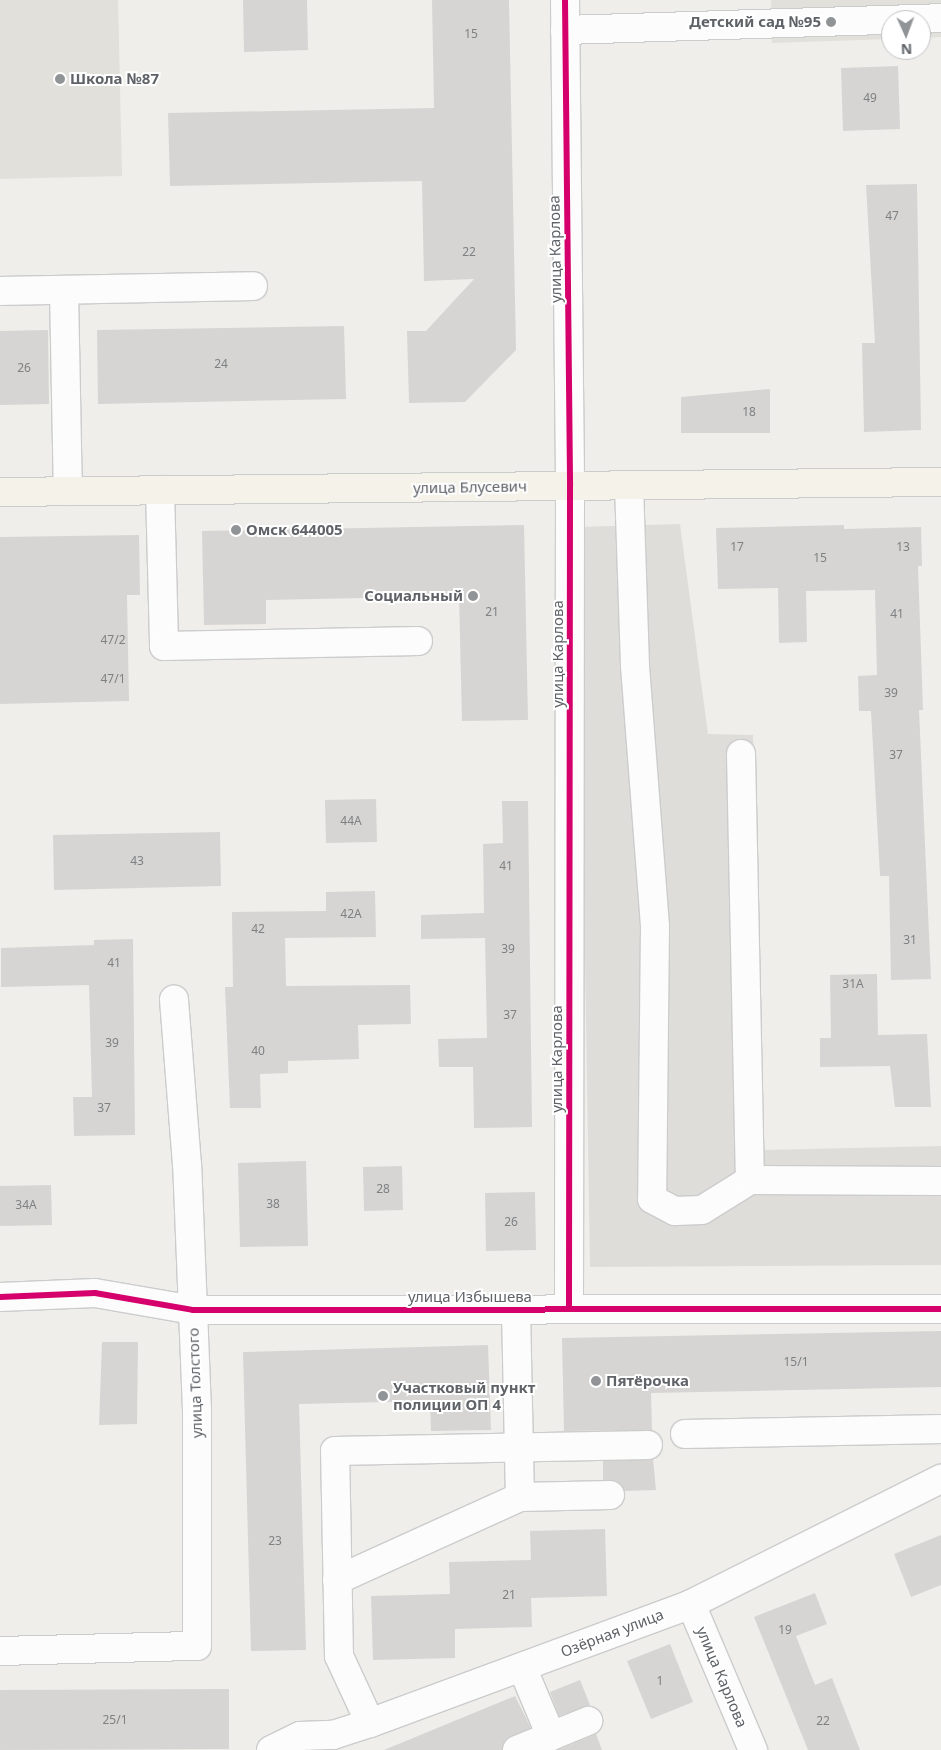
<!DOCTYPE html>
<html>
<head>
<meta charset="utf-8">
<style>
	body { margin:0 }
	#map { position:relative; width:941px; height:1750px; overflow:hidden; background:#efeeea; font-family:"Noto Sans",sans-serif }
	div>[style] { position:absolute }
	.industrial>* { inset:0; background:#dfddda }
	.education>* { inset:0; background:#e2e0da }
	.building>* { inset:0; background:#d6d5d3 }
	.roads { filter:drop-shadow(1px 0 #cbcccc) drop-shadow(-1px 0 #cbcccc) drop-shadow(0 1px #cbcccc) drop-shadow(0 -1px #cbcccc) }
	.minor>* { height:28px; margin:-14px; padding:0 14px; transform-origin:14px; border-radius:14px; background:#fdfcfc }
	.major>* { height:28px; margin:-14px; padding:0 14px; transform-origin:14px; border-radius:14px; background:#f4f2e9 }
	.cycleway>* { height:6px; margin:-3px; padding:0 3px; transform-origin:3px; border-radius:3px; background:#d6006c }
	.dots>* { width:14px; height:14px; translate:-50% -50%; box-sizing:border-box; border:2px solid #fff; border-radius:50% }
	span { translate:-50% -50%; white-space:nowrap; text-align:center; line-height:1.15; -webkit-text-stroke:4px #fff; paint-order:stroke }
	.number-label { font-size:12px; color:#7e8184 }
	.number-label span { -webkit-text-stroke-width:0 }
	.poi-label { font-size:15px; color:#5f6368; font-weight:700 }
	.right { translate:-100% -50%; text-align:right }
	.left { translate:0 -50%; text-align:left }
	.street-label { font-size:15px; color:#5f6368 }
	.north { position:absolute; left:881px; top:10px; width:50px; height:50px; box-sizing:border-box; background:#fff; border:1px solid #bfc1c3; border-radius:50%; rotate:178deg; font-size:14px; font-weight:700; line-height:20px; text-align:center; color:#5f6368 }
	.north::after { content:''; display:block; margin:auto; width:18px; height:22px; background:#919496; clip-path:polygon(50% 0,100% 100%,50% 72%,0 100%) }
</style>
</head>
<body>
<div id="map">
	<div class="industrial">
		<div style="clip-path:polygon(680px 524px,708px 734px,753px 735px,764px 1150px,941px 1146px,941px 1265px,590px 1267px,578px 527px)"></div>
	</div>
	<div class="education">
		<div style="clip-path:polygon(0 0,118px 0,122px 176px,0 179px)"></div>
		<div style="clip-path:polygon(771px 0,941px 0,941px 37px,921px 38px,921px 20px,891px 20px,891px 39px,772px 43px)"></div>
	</div>
	<div class="building">
		<div style="clip-path:polygon(243px 0,307px 0,308px 50px,244px 52px)"></div>
		<div style="clip-path:polygon(432px 0,509px 0,516px 350px,465px 402px,409px 403px,407px 331px,426px 331px,474px 279px,424px 281px,422px 181px,170px 186px,168px 113px,434px 108px)"></div>
		<div style="clip-path:polygon(898px 66px,900px 129px,843px 131px,841px 68px)"></div>
		<div style="clip-path:polygon(917px 184px,921px 430px,864px 432px,862px 343px,875px 343px,866px 185px)"></div>
		<div style="clip-path:polygon(344px 326px,346px 399px,98px 404px,97px 330px)"></div>
		<div style="clip-path:polygon(48px 330px,49px 404px,0 405px,0 331px)"></div>
		<div style="clip-path:polygon(770px 389px,770px 433px,681px 433px,681px 397px)"></div>
		<div style="clip-path:polygon(524px 525px,528px 720px,462px 721px,459px 596px,266px 600px,266px 624px,204px 625px,202px 531px)"></div>
		<div style="clip-path:polygon(844px 525px,844px 529px,921px 527px,922px 566px,918px 566px,923px 710px,919px 710px,931px 979px,891px 980px,889px 876px,880px 876px,871px 711px,859px 711px,858px 676px,877px 675px,875px 590px,806px 591px,807px 642px,779px 643px,778px 588px,718px 589px,716px 528px)"></div>
		<div style="clip-path:polygon(139px 535px,140px 595px,127px 595px,129px 701px,0 704px,0 537px)"></div>
		<div style="clip-path:polygon(376px 799px,377px 842px,326px 843px,325px 800px)"></div>
		<div style="clip-path:polygon(502px 801px,528px 801px,532px 1127px,474px 1128px,473px 1067px,439px 1067px,438px 1039px,487px 1038px,485px 938px,421px 939px,421px 915px,484px 913px,483px 844px,503px 843px)"></div>
		<div style="clip-path:polygon(220px 832px,221px 886px,54px 890px,53px 835px)"></div>
		<div style="clip-path:polygon(375px 891px,376px 937px,285px 938px,286px 986px,410px 985px,411px 1024px,358px 1025px,359px 1059px,288px 1061px,288px 1073px,260px 1074px,261px 1108px,230px 1108px,225px 987px,233px 987px,232px 912px,326px 911px,326px 892px)"></div>
		<div style="clip-path:polygon(133px 939px,135px 1135px,74px 1136px,73px 1097px,92px 1097px,89px 985px,1px 987px,1px 948px,94px 945px,94px 940px)"></div>
		<div style="clip-path:polygon(877px 974px,878px 1035px,927px 1034px,931px 1107px,895px 1107px,890px 1066px,820px 1067px,820px 1038px,831px 1038px,830px 975px)"></div>
		<div style="clip-path:polygon(306px 1161px,308px 1246px,240px 1247px,238px 1163px)"></div>
		<div style="clip-path:polygon(402px 1166px,403px 1210px,364px 1211px,363px 1167px)"></div>
		<div style="clip-path:polygon(51px 1185px,52px 1225px,0 1226px,0 1186px)"></div>
		<div style="clip-path:polygon(535px 1192px,536px 1250px,486px 1251px,485px 1193px)"></div>
		<div style="clip-path:polygon(941px 1331px,941px 1387px,651px 1393px,652px 1430px,564px 1431px,562px 1338px)"></div>
		<div style="clip-path:polygon(102px 1342px,138px 1342px,137px 1424px,99px 1425px)"></div>
		<div style="clip-path:polygon(488px 1345px,491px 1430px,431px 1431px,430px 1401px,299px 1404px,306px 1650px,251px 1651px,243px 1352px)"></div>
		<div style="clip-path:polygon(653px 1459px,656px 1490px,625px 1491px,617px 1481px,603px 1480px,603px 1461px)"></div>
		<div style="clip-path:polygon(605px 1529px,607px 1596px,531px 1598px,532px 1627px,455px 1629px,455px 1658px,373px 1660px,371px 1596px,450px 1594px,449px 1562px,531px 1560px,530px 1531px)"></div>
		<div style="clip-path:polygon(941px 1535px,941px 1585px,911px 1597px,894px 1554px)"></div>
		<div style="clip-path:polygon(815px 1593px,827px 1624px,796px 1636px,815px 1685px,832px 1678px,860px 1750px,808px 1750px,754px 1617px)"></div>
		<div style="clip-path:polygon(670px 1644px,693px 1702px,651px 1719px,627px 1661px)"></div>
		<div style="clip-path:polygon(580px 1680px,590px 1705px,559px 1716px,550px 1692px)"></div>
		<div style="clip-path:polygon(229px 1689px,229px 1749px,0 1750px,0 1690px)"></div>
		<div style="clip-path:polygon(515px 1696px,531px 1728px,505px 1740px,502px 1750px,384px 1750px)"></div>
		<div style="clip-path:polygon(596px 1734px,602px 1750px,558px 1750px,594px 1735px)"></div>
	</div>
	<div class="roads">
		<div class="minor">
			<div style="left:565px;top:0;width:486px;rotate:89.4deg"></div>
			<div style="left:570px;top:486px;width:822px;rotate:90.07deg"></div>
			<div style="left:565px;top:30px;width:376px;rotate:-1.8deg"></div>
			<div style="left:64px;top:290px;width:201px;rotate:88.9deg"></div>
			<div style="left:0;top:291px;width:253px;rotate:-1.1deg"></div>
			<div style="left:629px;top:485px;width:181px;rotate:88.1deg"></div>
			<div style="left:635px;top:666px;width:261px;rotate:85.6deg"></div>
			<div style="left:655px;top:926px;width:273px;rotate:90.6deg"></div>
			<div style="left:652px;top:1199px;width:26px;rotate:28deg"></div>
			<div style="left:675px;top:1211px;width:27px;rotate:-2deg"></div>
			<div style="left:702px;top:1210px;width:57px;rotate:-32deg"></div>
			<div style="left:750px;top:1180px;width:191px;rotate:0.3deg"></div>
			<div style="left:160px;top:490px;width:156px;rotate:88.5deg"></div>
			<div style="left:164px;top:646px;width:254px;rotate:-1.1deg"></div>
			<div style="left:741px;top:754px;width:426px;rotate:88.8deg"></div>
			<div style="left:0;top:1297px;width:95px;rotate:-2.4deg"></div>
			<div style="left:95px;top:1293px;width:99px;rotate:9.8deg"></div>
			<div style="left:193px;top:1310px;width:748px;rotate:-0.08deg"></div>
			<div style="left:516px;top:1309px;width:188px;rotate:88.8deg"></div>
			<div style="left:520px;top:1497px;width:90px;rotate:-1.3deg"></div>
			<div style="left:685px;top:1434px;width:256px;rotate:-1.1deg"></div>
			<div style="left:337px;top:1580px;width:201px;rotate:-24.4deg"></div>
			<div style="left:691px;top:1604px;width:159px;rotate:67deg"></div>
			<div style="left:0;top:1651px;width:197px;rotate:-1.5deg"></div>
			<div style="left:197px;top:1646px;width:236px;rotate:-90deg"></div>
			<div style="left:197px;top:1410px;width:245px;rotate:-92.3deg"></div>
			<div style="left:187px;top:1165px;width:166px;rotate:-94.5deg"></div>
			<div style="left:522px;top:1667px;width:75px;rotate:67.2deg"></div>
			<div style="left:370px;top:1723px;width:74px;rotate:-114.8deg"></div>
			<div style="left:339px;top:1656px;width:205px;rotate:-91.1deg"></div>
			<div style="left:335px;top:1451px;width:313px;rotate:-1.1deg"></div>
			<div style="left:271px;top:1750px;width:32px;rotate:-26deg"></div>
			<div style="left:300px;top:1736px;width:33px;rotate:-2deg"></div>
			<div style="left:333px;top:1735px;width:39px;rotate:-18deg"></div>
			<div style="left:370px;top:1723px;width:342px;rotate:-20.3deg"></div>
			<div style="left:691px;top:1604px;width:280px;rotate:-26.6deg"></div>
			<div style="left:517px;top:1750px;width:77px;rotate:-22.2deg"></div>
		</div>
		<div class="major">
			<div style="left:0;top:492px;width:941px;rotate:-0.61deg"></div>
		</div>
	</div>
	<div class="cycleway">
		<div style="left:565px;top:0;width:486px;rotate:89.4deg"></div>
		<div style="left:570px;top:486px;width:822px;rotate:90.07deg"></div>
		<div style="left:0;top:1297px;width:95px;rotate:-2.4deg"></div>
		<div style="left:95px;top:1293px;width:99px;rotate:9.8deg"></div>
		<div style="left:193px;top:1310px;width:748px;rotate:-0.08deg"></div>
	</div>
	<div class="dots">
		<div style="left:831px;top:22px;background:#919496"></div>
		<div style="left:60px;top:79px;background:#919496"></div>
		<div style="left:236px;top:530px;background:#919496"></div>
		<div style="left:473px;top:596px;background:#919496"></div>
		<div style="left:596px;top:1381px;background:#919496"></div>
		<div style="left:383px;top:1396px;background:#919496"></div>
	</div>
	<div class="number-label">
		<span style="left:471px;top:34px">15</span>
		<span style="left:870px;top:98px">49</span>
		<span style="left:892px;top:216px">47</span>
		<span style="left:469px;top:252px">22</span>
		<span style="left:221px;top:364px">24</span>
		<span style="left:24px;top:368px">26</span>
		<span style="left:749px;top:412px">18</span>
		<span style="left:737px;top:547px">17</span>
		<span style="left:903px;top:547px">13</span>
		<span style="left:820px;top:558px">15</span>
		<span style="left:492px;top:612px">21</span>
		<span style="left:897px;top:614px">41</span>
		<span style="left:113px;top:640px">47/2</span>
		<span style="left:113px;top:679px">47/1</span>
		<span style="left:891px;top:693px">39</span>
		<span style="left:896px;top:755px">37</span>
		<span style="left:351px;top:821px">44А</span>
		<span style="left:137px;top:861px">43</span>
		<span style="left:506px;top:866px">41</span>
		<span style="left:351px;top:914px">42А</span>
		<span style="left:258px;top:929px">42</span>
		<span style="left:910px;top:940px">31</span>
		<span style="left:508px;top:949px">39</span>
		<span style="left:114px;top:963px">41</span>
		<span style="left:853px;top:984px">31А</span>
		<span style="left:510px;top:1015px">37</span>
		<span style="left:112px;top:1043px">39</span>
		<span style="left:258px;top:1051px">40</span>
		<span style="left:104px;top:1108px">37</span>
		<span style="left:383px;top:1189px">28</span>
		<span style="left:273px;top:1204px">38</span>
		<span style="left:26px;top:1205px">34А</span>
		<span style="left:511px;top:1222px">26</span>
		<span style="left:796px;top:1362px">15/1</span>
		<span style="left:275px;top:1541px">23</span>
		<span style="left:509px;top:1595px">21</span>
		<span style="left:785px;top:1630px">19</span>
		<span style="left:660px;top:1681px">1</span>
		<span style="left:115px;top:1720px">25/1</span>
		<span style="left:823px;top:1721px">22</span>
	</div>
	<div class="poi-label">
		<span class="right" style="left:821px;top:22px">Детский сад №95</span>
		<span class="left" style="left:70px;top:79px">Школа №87</span>
		<span class="left" style="left:246px;top:530px">Омск 644005</span>
		<span class="right" style="left:463px;top:596px">Социальный</span>
		<span class="left" style="left:606px;top:1381px">Пятёрочка</span>
		<span class="left" style="left:393px;top:1396px">Участковый пункт<br>полиции ОП 4</span>
	</div>
	<div class="street-label">
		<span style="left:555px;top:249px;rotate:-91deg">улица Карлова</span>
		<span style="left:470px;top:487px;rotate:-1deg">улица Блусевич</span>
		<span style="left:558px;top:654px;rotate:-90deg">улица Карлова</span>
		<span style="left:557px;top:1059px;rotate:-90deg">улица Карлова</span>
		<span style="left:470px;top:1297px">улица Избышева</span>
		<span style="left:195px;top:1383px;rotate:-92deg">улица Толстого</span>
		<span style="left:612px;top:1633px;rotate:-21deg">Озёрная улица</span>
		<span style="left:722px;top:1677px;rotate:67deg">улица Карлова</span>
	</div>
	<div class="north">N</div>
</div>
</body>
</html>
